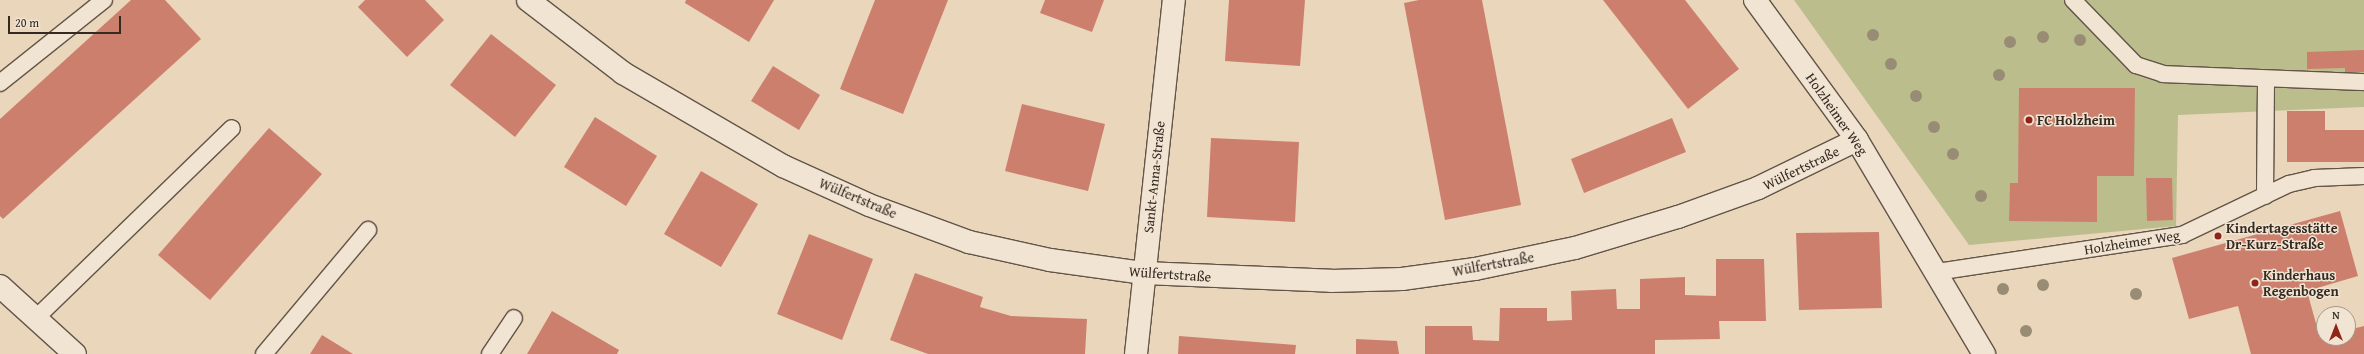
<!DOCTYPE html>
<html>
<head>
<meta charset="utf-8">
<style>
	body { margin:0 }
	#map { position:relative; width:2364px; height:354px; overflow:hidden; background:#ead6bb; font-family:"Gentium Book Plus",serif }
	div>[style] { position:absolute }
	.green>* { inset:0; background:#bbbd8d }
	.building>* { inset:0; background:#cd7f6e }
	.roads { filter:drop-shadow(1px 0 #625548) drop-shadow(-1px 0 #625548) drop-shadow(0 1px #625548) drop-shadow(0 -1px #625548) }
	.service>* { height:16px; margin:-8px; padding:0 8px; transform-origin:8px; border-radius:8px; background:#f1e4d3 }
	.minor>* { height:22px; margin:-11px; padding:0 11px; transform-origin:11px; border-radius:11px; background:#f1e4d3 }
	.trees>* { width:12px; height:12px; margin:-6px; border-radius:50%; background:#998c75 }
	.dots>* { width:11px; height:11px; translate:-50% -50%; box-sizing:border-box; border:2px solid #f1e4d3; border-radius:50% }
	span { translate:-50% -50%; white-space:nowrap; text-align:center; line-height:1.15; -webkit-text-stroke:3px #f1e4d3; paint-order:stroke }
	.street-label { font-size:14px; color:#342a21 }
	.poi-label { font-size:14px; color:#342a21; font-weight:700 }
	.left { translate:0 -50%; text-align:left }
	.north { position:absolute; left:2316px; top:306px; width:40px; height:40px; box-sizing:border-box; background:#f1e4d3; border:1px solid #a59a8c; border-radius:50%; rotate:0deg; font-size:11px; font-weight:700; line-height:16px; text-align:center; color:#342a21 }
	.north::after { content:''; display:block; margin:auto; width:14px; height:18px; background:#8f2418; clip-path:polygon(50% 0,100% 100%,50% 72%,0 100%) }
	.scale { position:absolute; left:8px; top:16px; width:113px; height:18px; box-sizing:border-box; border:2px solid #342a21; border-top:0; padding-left:5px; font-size:12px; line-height:14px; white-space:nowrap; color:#342a21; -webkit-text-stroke:3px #f1e4d3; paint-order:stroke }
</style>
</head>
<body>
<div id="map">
	<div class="green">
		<div style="clip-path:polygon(1794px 0,2364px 0,2364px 107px,2178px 115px,2176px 226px,1969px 245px)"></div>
	</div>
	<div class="building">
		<div style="clip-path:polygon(131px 0,165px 0,201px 39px,3px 219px,0 216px,0 119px)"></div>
		<div style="clip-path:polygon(365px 0,425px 0,444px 20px,407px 57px,358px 7px)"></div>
		<div style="clip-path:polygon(686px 0,774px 0,749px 42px,685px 3px)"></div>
		<div style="clip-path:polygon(875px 0,948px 0,903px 114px,840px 89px)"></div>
		<div style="clip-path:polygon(1045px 0,1104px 0,1092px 32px,1040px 13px)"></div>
		<div style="clip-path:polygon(1229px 0,1305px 0,1300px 66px,1225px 61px)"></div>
		<div style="clip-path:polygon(1419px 0,1482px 0,1521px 205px,1445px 220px,1404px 3px)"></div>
		<div style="clip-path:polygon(1603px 0,1685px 0,1739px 69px,1688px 109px)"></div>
		<div style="clip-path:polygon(491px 34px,556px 85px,515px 137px,450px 85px)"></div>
		<div style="clip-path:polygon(2364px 50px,2364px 72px,2345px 73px,2345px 68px,2307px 69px,2307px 52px)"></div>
		<div style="clip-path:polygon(773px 66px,820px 95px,799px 130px,751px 101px)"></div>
		<div style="clip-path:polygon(2019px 88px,2135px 88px,2134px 176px,2097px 176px,2097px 222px,2009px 221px,2010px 183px,2018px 183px)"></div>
		<div style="clip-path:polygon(1022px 104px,1105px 124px,1088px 191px,1005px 171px)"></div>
		<div style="clip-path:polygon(2287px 111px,2325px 111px,2325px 130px,2364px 130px,2364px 162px,2287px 162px)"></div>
		<div style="clip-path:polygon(595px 117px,657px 156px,626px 206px,564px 167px)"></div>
		<div style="clip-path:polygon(1672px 118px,1686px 152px,1584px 193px,1571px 159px)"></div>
		<div style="clip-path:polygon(269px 128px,322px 174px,210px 300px,158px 255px)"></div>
		<div style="clip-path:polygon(1211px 138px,1299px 142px,1295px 222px,1207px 217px)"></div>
		<div style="clip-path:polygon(701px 171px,758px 204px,721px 267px,664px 234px)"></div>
		<div style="clip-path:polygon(2146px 178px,2172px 178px,2173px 220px,2147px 221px)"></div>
		<div style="clip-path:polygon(2340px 211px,2358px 276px,2307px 291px,2320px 338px,2348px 338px,2348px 330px,2364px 326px,2364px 354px,2251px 354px,2238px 306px,2189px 319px,2172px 258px)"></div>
		<div style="clip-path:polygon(1879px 232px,1882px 308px,1799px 310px,1796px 233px)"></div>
		<div style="clip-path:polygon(809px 234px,873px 259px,842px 340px,777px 314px)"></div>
		<div style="clip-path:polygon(1716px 259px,1764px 259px,1766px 321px,1719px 321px,1720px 339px,1655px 340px,1655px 354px,1425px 354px,1425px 326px,1472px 326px,1473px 340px,1499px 341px,1500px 308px,1547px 308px,1547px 321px,1572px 320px,1571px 291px,1616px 289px,1617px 309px,1640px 309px,1640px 279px,1685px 277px,1685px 295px,1716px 296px)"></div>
		<div style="clip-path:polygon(915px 273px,983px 297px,980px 307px,1011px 316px,1087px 319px,1085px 354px,928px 354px,890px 340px)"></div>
		<div style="clip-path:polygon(552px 311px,619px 350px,617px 354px,527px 354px)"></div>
		<div style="clip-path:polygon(322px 335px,353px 354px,310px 354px)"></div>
		<div style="clip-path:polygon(1179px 336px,1296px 345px,1295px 354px,1178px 354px)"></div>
		<div style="clip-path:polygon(1356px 339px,1397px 341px,1399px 354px,1356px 354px)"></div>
	</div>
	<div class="roads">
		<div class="service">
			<div style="left:2073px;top:0;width:91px;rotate:45.9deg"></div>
			<div style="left:2136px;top:65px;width:28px;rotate:18deg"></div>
			<div style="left:2163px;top:74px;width:201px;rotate:2.3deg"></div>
			<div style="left:0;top:83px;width:133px;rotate:-38.6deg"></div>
			<div style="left:2265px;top:196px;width:116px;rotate:-89.5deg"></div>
			<div style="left:1937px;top:272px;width:248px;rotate:-8.6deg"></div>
			<div style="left:2182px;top:235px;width:119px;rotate:-25.5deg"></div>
			<div style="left:2289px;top:184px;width:26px;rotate:-13deg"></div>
			<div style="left:2314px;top:178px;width:50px;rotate:-2.3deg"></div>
			<div style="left:35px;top:319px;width:274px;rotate:-44.1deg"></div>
			<div style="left:264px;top:354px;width:162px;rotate:-50deg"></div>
			<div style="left:490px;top:354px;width:43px;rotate:-56.3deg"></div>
		</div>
		<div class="minor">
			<div style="left:528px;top:0;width:120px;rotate:37.5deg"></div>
			<div style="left:623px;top:73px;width:185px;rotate:30.2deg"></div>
			<div style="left:783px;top:166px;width:94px;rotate:24.4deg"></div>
			<div style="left:869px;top:205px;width:107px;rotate:20.3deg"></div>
			<div style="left:969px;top:242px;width:83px;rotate:12.5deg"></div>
			<div style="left:1050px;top:260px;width:95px;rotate:7.9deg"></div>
			<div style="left:1144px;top:273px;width:187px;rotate:2.4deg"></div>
			<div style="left:1331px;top:281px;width:71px;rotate:-1.6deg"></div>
			<div style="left:1402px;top:279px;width:74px;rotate:-7.8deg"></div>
			<div style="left:1475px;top:269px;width:102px;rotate:-11.9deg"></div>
			<div style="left:1575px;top:248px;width:108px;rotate:-16.8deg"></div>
			<div style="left:1678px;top:217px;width:85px;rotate:-19.9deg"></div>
			<div style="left:1758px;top:188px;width:110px;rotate:-25.9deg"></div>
			<div style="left:1755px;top:0;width:173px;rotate:53.9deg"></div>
			<div style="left:1857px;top:140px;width:249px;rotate:59.3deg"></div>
			<div style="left:0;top:286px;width:101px;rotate:42.2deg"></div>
			<div style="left:1136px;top:354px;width:356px;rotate:-83.9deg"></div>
		</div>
	</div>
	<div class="trees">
		<div style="left:1873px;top:35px"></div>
		<div style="left:2043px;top:37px"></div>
		<div style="left:2080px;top:40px"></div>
		<div style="left:2010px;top:42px"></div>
		<div style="left:1891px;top:64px"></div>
		<div style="left:1999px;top:75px"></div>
		<div style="left:1916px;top:96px"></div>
		<div style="left:1934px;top:127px"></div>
		<div style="left:1953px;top:154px"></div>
		<div style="left:1981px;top:196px"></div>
		<div style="left:2043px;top:285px"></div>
		<div style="left:2003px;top:289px"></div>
		<div style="left:2136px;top:294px"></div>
		<div style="left:2026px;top:331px"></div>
	</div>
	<div class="dots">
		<div style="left:2029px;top:120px;background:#8f2418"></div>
		<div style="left:2218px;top:236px;background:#8f2418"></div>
		<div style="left:2255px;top:283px;background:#8f2418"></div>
	</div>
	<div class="street-label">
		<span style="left:1837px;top:114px;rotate:55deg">Holzheimer Weg</span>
		<span style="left:1801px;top:168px;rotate:-26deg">Wülfertstraße</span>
		<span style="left:1154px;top:177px;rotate:-84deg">Sankt-Anna-Straße</span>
		<span style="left:858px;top:198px;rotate:23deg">Wülfertstraße</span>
		<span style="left:2132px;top:242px;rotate:-9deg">Holzheimer Weg</span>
		<span style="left:1493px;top:264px;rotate:-10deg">Wülfertstraße</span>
		<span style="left:1170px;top:274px;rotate:4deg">Wülfertstraße</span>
	</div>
	<div class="poi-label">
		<span class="left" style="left:2037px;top:120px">FC Holzheim</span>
		<span class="left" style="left:2226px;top:236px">Kindertagesstätte<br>Dr-Kurz-Straße</span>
		<span class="left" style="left:2263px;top:283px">Kinderhaus<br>Regenbogen</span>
	</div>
	<div class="north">N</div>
	<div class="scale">20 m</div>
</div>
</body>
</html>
